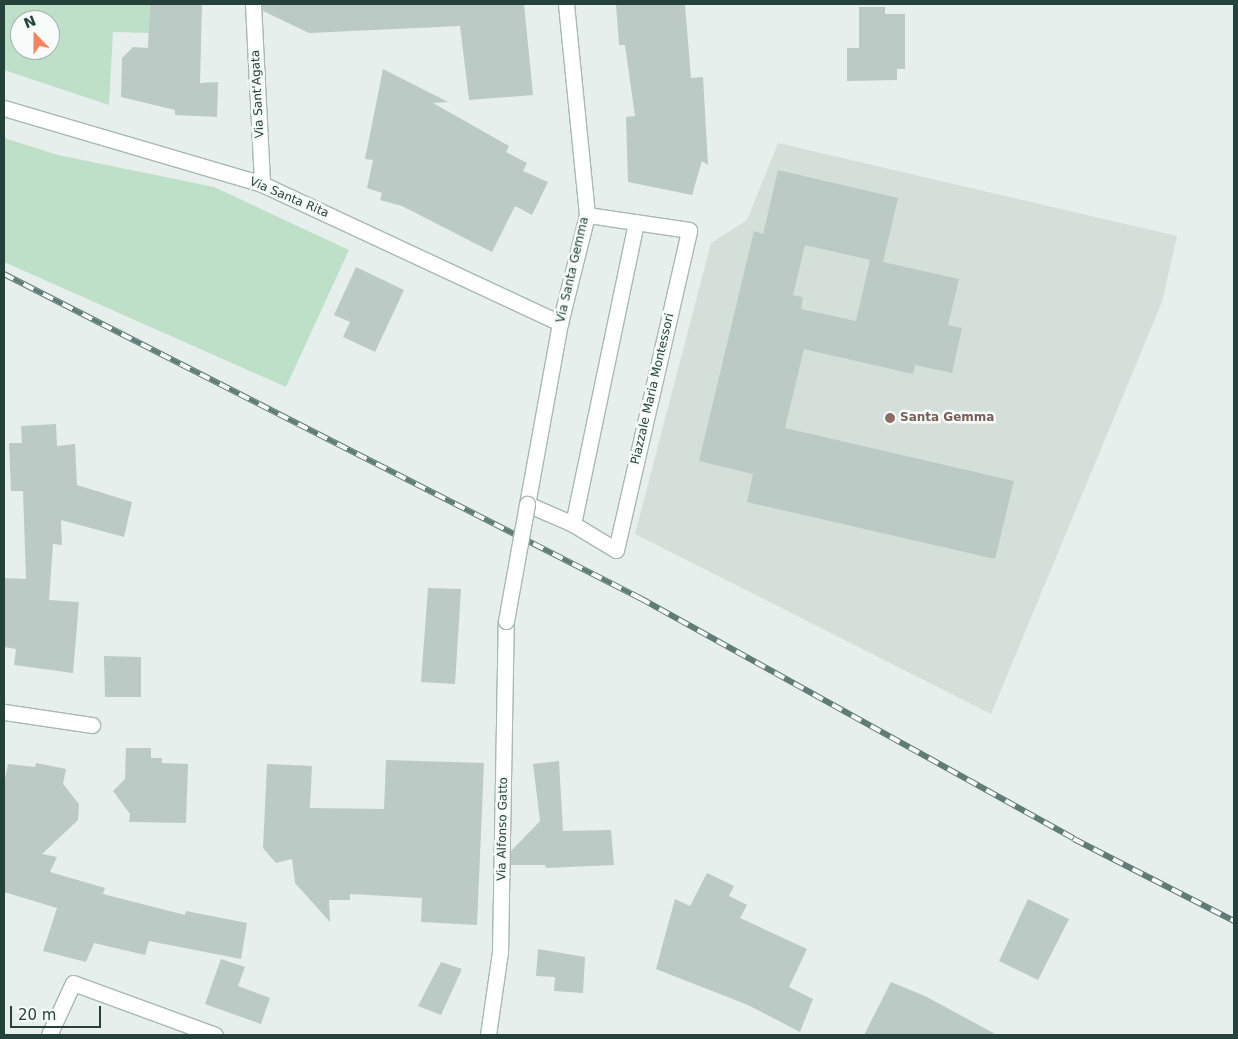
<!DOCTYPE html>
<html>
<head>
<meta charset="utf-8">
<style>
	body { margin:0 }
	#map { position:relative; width:1238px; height:1039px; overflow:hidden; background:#e6efeb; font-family:"DejaVu Sans",sans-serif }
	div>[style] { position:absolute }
	.built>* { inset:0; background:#d4dfda }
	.green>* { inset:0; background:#bfe0c8 }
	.building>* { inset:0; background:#bbcac4 }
	.roads { filter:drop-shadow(1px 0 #a8b8b2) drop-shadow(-1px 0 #a8b8b2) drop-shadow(0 1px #a8b8b2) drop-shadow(0 -1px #a8b8b2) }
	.minor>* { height:15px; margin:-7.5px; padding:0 7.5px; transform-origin:7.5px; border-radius:7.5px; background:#fff }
	.rail>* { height:5.5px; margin-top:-2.75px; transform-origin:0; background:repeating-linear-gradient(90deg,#f7fbf9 0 11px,#5f7d75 0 22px); box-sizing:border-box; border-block:1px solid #5f7d75 }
	.bridges { filter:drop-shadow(1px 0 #a8b8b2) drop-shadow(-1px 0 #a8b8b2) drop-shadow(0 1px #a8b8b2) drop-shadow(0 -1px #a8b8b2) }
	.minor-bridge>* { height:15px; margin:-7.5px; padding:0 7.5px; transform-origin:7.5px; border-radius:7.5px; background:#fff }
	.dots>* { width:14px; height:14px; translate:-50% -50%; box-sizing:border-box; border:2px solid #f7fbf9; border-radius:50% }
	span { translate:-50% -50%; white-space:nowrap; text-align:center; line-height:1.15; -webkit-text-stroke:5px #f7fbf9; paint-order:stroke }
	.street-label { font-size:12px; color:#24423a }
	.education-label { font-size:12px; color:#785e54; font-weight:700 }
	.left { translate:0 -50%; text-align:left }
	.frame { position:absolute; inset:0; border:5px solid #24423a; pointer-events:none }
	.north { position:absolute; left:10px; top:10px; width:50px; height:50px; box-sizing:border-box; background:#f7fbf9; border:1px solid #a3b1ad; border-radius:50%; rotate:338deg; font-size:14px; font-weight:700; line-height:20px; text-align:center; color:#24423a }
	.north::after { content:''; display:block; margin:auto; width:18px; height:22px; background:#f4845f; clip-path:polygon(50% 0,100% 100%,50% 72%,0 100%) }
	.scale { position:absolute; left:10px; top:1006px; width:91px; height:22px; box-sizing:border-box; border:2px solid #24423a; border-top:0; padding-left:6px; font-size:15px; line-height:18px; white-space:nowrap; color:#24423a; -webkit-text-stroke:4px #f7fbf9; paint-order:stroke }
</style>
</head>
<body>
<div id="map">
	<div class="built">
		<div style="clip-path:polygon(778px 143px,1177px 236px,1162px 302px,991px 714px,635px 534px,711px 243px,747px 220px)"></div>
	</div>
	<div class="green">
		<div style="clip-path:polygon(evenodd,4px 4px,150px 4px,149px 33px,113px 32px,109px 105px,4px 70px,4px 4px,20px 20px,50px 20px,50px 50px,20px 50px,20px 20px)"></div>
		<div style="clip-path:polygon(4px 138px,58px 155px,214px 187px,349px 250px,286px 387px,4px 262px)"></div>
	</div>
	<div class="building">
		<div style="clip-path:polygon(150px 4px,202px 4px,200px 83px,218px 82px,217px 117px,175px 115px,175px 110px,121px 97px,122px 58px,133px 47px,148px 48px)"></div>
		<div style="clip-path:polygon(262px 4px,524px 4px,533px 95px,469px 100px,460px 26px,309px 33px,263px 11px)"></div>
		<div style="clip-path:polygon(616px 4px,685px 4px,691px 78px,703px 77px,708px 165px,702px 161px,692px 195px,628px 182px,626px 117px,635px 116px,625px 45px,619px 45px)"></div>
		<div style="clip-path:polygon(859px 7px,885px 7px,885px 14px,905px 14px,905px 69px,897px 69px,897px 80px,847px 81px,847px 48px,859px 48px)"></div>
		<div style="clip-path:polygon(383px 69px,448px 102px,433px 103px,509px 146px,506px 152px,527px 163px,523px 171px,548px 182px,532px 215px,515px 206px,492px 252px,402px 206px,380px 200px,382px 193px,367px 188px,373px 160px,365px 159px)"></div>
		<div style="clip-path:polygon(evenodd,778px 170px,898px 198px,883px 262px,959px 279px,948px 325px,962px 328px,952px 373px,915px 365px,913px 374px,804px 349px,785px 428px,1014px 481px,995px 559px,747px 502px,753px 474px,699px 461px,754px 231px,763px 234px,778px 170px,805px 245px,870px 260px,856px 321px,801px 309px,803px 297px,793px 295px,805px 245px)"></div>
		<div style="clip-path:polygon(356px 267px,404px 290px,375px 352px,343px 337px,350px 322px,334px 315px)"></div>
		<div style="clip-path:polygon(56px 424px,57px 446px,75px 444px,77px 485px,132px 502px,124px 537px,61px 520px,62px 545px,53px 544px,49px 600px,79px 602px,73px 673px,14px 665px,16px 649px,4px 647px,4px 578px,26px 579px,23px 491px,11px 491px,9px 443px,22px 443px,21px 426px)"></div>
		<div style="clip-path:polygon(428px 588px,461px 589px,455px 684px,421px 682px)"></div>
		<div style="clip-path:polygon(104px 656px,141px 657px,141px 697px,105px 697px)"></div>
		<div style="clip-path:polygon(126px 748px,151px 748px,151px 758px,162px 758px,162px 763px,188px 764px,186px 823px,129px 822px,130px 814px,113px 791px,125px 779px)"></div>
		<div style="clip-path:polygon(386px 760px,484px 763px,477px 925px,421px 922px,422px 898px,350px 894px,350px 900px,329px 900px,330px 922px,295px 883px,292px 859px,276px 863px,263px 848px,267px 764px,312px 766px,310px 808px,384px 809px)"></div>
		<div style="clip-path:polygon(559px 761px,563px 831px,611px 830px,614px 865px,546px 868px,545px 865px,511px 865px,511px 851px,540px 821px,533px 764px)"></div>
		<div style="clip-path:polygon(36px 763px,66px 769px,63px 784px,79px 804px,78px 820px,42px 854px,57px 857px,50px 872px,105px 888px,103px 894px,185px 915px,186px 911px,247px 923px,241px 959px,149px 941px,145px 955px,94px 943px,86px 962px,43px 951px,57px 908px,4px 892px,4px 784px,8px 764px,35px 767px)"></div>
		<div style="clip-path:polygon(707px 873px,734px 886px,729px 896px,747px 905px,740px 918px,807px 949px,789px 987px,813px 999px,800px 1032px,748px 1005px,656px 969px,675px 899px,690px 906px)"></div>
		<div style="clip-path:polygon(1028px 899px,1069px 919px,1038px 980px,999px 961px)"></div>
		<div style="clip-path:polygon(538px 949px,585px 957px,583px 993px,554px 991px,555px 977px,536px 976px)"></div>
		<div style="clip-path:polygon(221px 959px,245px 967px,238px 986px,270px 998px,261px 1024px,205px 1004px)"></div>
		<div style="clip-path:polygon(441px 962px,462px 969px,441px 1015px,418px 1006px)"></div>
		<div style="clip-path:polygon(891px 982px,925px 996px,997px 1035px,864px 1035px)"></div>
	</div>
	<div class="roads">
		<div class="minor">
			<div style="left:253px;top:4px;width:180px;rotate:87.1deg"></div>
			<div style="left:566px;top:4px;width:212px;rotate:84.3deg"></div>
			<div style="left:587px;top:215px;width:111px;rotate:104deg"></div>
			<div style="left:560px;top:323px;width:184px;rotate:100.3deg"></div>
			<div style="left:527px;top:504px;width:50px;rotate:23.5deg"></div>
			<div style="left:573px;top:524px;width:50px;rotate:31.2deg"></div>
			<div style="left:616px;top:550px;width:328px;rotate:-77.1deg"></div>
			<div style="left:689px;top:230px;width:103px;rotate:-171.6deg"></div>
			<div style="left:4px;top:108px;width:269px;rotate:16.4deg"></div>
			<div style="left:262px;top:184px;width:329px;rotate:25deg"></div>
			<div style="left:573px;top:524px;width:308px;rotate:-78.2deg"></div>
			<div style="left:4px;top:712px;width:89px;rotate:8.4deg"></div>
			<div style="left:49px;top:1035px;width:57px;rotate:-65.2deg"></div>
			<div style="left:73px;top:983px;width:151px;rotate:20.1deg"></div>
			<div style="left:488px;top:1035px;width:84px;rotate:-81.8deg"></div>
			<div style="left:500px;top:952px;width:331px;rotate:-89deg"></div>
		</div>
	</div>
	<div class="rail">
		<div style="left:4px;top:274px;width:714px;rotate:27deg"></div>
		<div style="left:640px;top:598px;width:496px;rotate:29deg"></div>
		<div style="left:1074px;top:839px;width:180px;rotate:27.1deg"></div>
	</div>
	<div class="bridges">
		<div class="minor-bridge">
			<div style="left:506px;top:621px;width:119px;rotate:-79.8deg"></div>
		</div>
	</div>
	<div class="dots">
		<div style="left:890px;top:418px;background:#8d6e63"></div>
	</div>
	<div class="street-label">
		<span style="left:258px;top:94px;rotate:-93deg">Via Sant'Agata</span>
		<span style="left:289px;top:198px;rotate:23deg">Via Santa Rita</span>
		<span style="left:573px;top:270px;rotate:-77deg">Via Santa Gemma</span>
		<span style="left:653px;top:389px;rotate:-77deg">Piazzale Maria Montessori</span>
		<span style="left:503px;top:829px;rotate:-89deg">Via Alfonso Gatto</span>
	</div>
	<div class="education-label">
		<span class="left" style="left:900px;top:418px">Santa Gemma</span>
	</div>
	<div class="frame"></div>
	<div class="north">N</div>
	<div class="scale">20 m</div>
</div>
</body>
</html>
